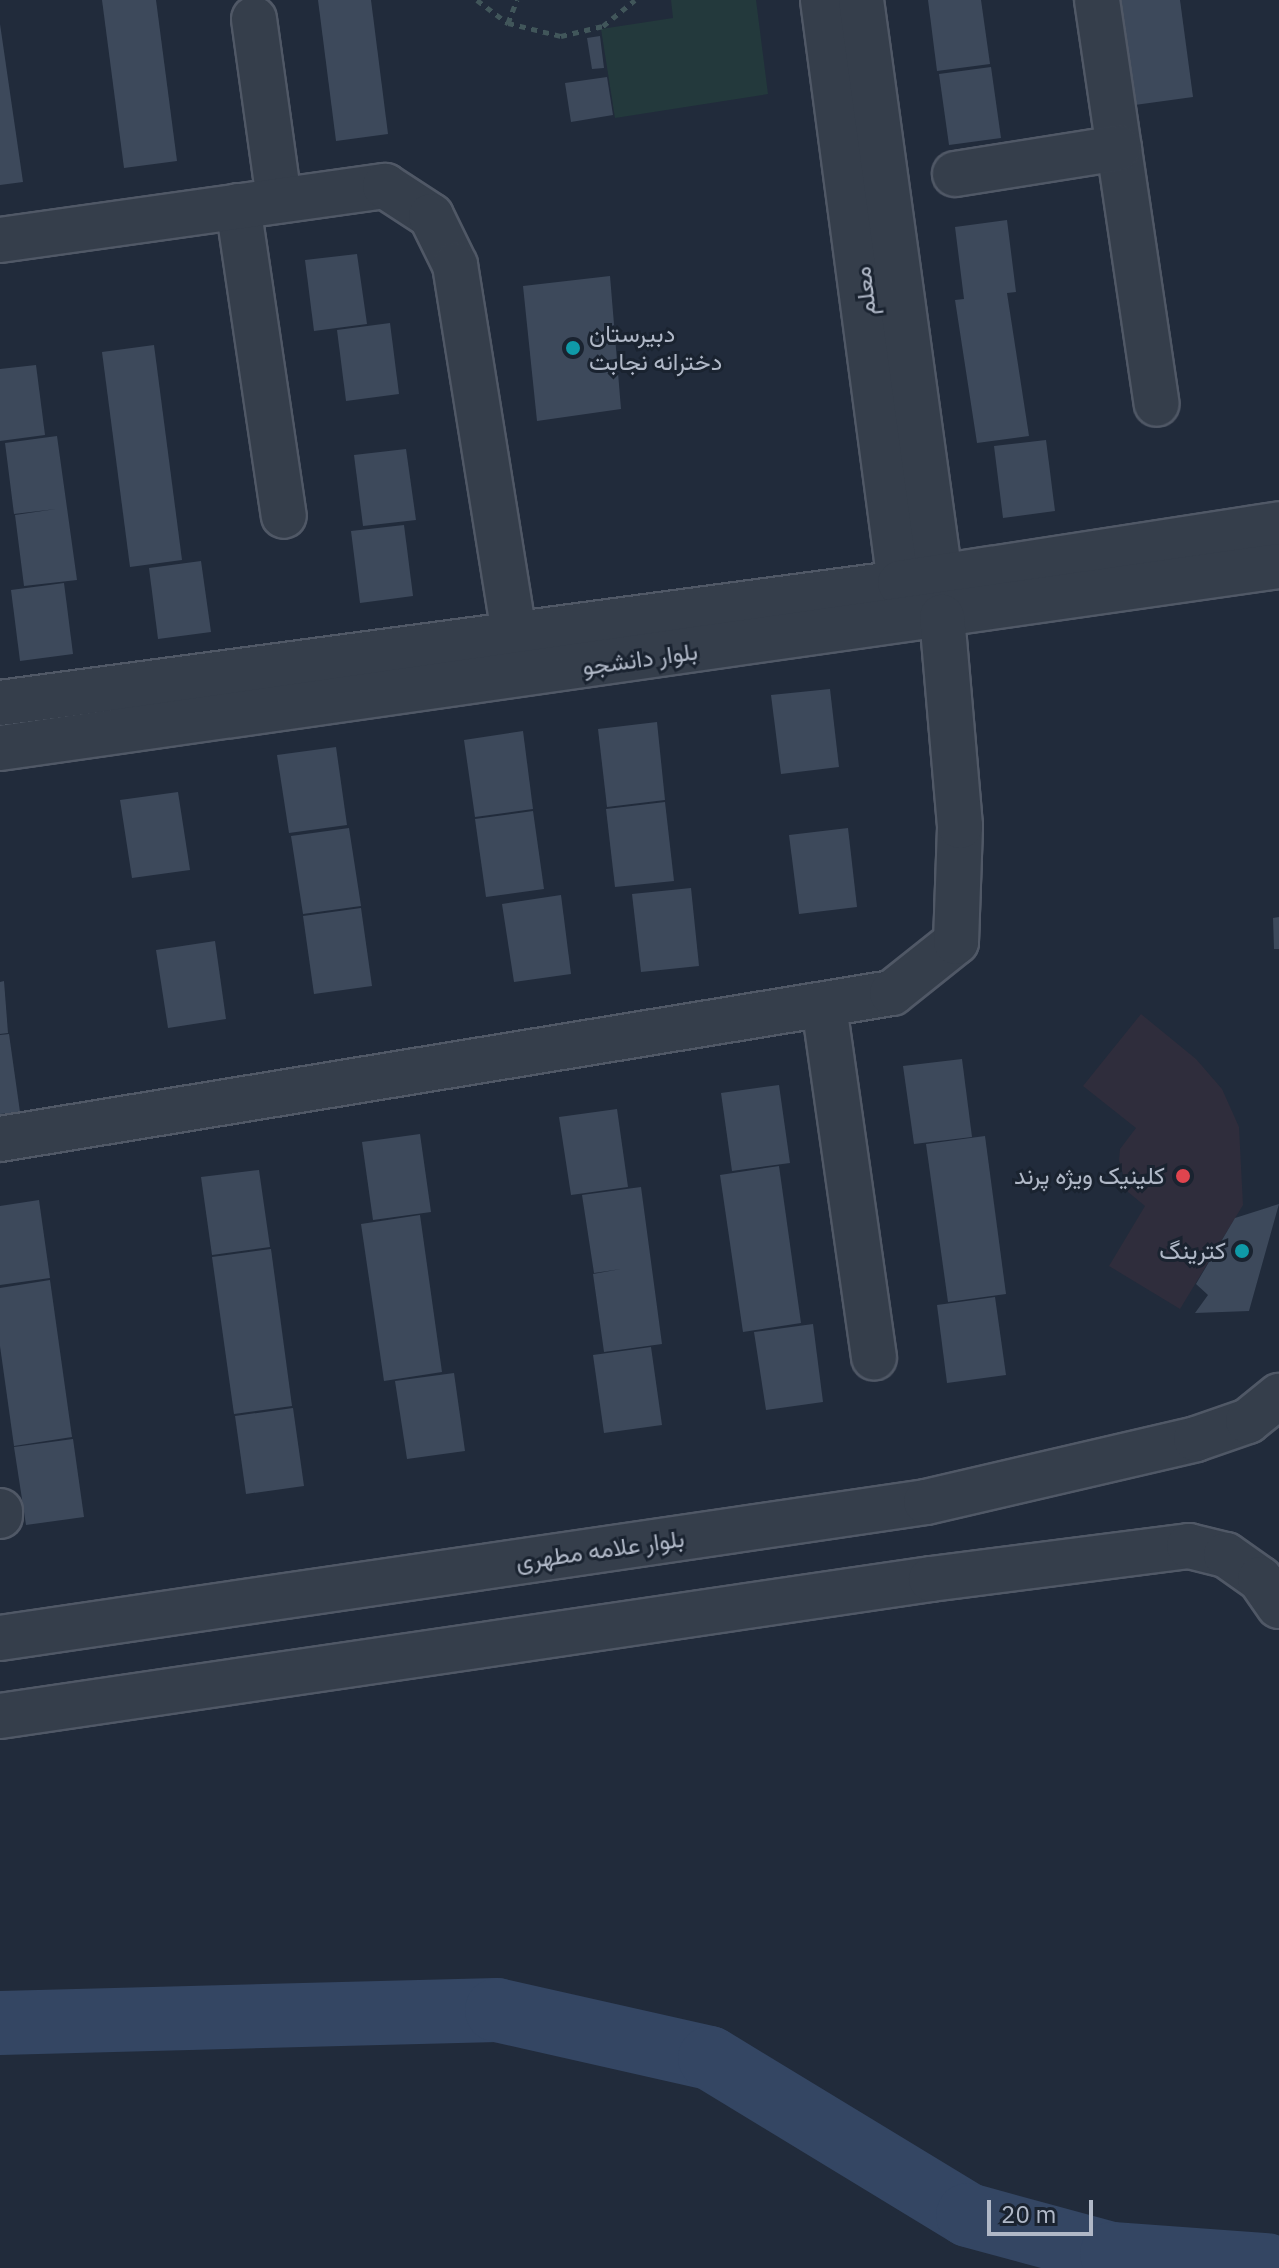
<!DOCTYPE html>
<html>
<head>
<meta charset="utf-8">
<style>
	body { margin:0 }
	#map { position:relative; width:1279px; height:2268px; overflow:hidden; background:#212b3b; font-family:"IBM Plex Sans",Vazirmatn,sans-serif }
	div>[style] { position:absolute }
	.medical>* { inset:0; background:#2f2d3c }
	.green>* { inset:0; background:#23393c }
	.river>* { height:64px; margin:-32px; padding:0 32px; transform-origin:32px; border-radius:32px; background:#344663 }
	.building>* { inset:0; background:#3d495b }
	.path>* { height:5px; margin-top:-2.5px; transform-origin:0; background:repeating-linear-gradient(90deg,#41565a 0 6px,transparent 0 12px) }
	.roads { filter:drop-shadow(2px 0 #505866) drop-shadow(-2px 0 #505866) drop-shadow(0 2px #505866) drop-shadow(0 -2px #505866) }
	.minor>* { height:44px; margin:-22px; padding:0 22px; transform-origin:22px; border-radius:22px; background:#353e4b }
	.dots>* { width:22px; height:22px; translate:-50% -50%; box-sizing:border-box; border:4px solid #1a2330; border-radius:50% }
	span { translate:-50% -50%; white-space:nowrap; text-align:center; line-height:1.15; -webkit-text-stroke:6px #1a2330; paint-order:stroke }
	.street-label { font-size:24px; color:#b0b8c7 }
	.poi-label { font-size:24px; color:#b0b8c7 }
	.left { translate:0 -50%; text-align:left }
	.right { translate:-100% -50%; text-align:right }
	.scale { position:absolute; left:987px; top:2200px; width:106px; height:36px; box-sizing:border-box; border:4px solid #b0b8c7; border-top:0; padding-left:10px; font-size:24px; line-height:28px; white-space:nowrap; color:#b0b8c7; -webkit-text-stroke:6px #1a2330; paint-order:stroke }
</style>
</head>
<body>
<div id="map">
	<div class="medical">
		<div style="clip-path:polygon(1141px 1014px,1196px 1059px,1222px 1089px,1239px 1127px,1243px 1205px,1180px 1309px,1109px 1266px,1145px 1206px,1128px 1192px,1119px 1160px,1120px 1149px,1136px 1128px,1083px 1086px)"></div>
	</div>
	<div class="green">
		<div style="clip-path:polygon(671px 0,756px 0,768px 94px,615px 118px,601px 29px,673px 18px)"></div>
	</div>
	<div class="river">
		<div style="left:0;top:2023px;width:497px;rotate:-1.5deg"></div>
		<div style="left:497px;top:2010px;width:218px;rotate:12.7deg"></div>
		<div style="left:710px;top:2058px;width:302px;rotate:31.3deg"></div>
		<div style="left:968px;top:2215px;width:149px;rotate:15.2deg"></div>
		<div style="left:1112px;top:2254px;width:155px;rotate:4.1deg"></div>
	</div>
	<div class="building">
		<div style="clip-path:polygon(102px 0,156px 0,177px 161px,124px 168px)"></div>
		<div style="clip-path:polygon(318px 0,371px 0,388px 134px,336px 141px)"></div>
		<div style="clip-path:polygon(928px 0,981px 0,990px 64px,937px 71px)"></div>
		<div style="clip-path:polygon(1097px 0,1180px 0,1193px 97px,1113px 108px)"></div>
		<div style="clip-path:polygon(0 24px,23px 182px,0 185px)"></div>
		<div style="clip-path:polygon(600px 36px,604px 68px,592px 69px,587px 38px)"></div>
		<div style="clip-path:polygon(991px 67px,1001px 138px,949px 145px,939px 74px)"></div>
		<div style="clip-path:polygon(607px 77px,613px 115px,571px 122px,565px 83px)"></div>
		<div style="clip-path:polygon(1007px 220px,1016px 292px,1007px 293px,1029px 436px,977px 443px,955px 300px,964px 299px,955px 227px)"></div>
		<div style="clip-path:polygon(357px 254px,367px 324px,314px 331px,305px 260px)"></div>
		<div style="clip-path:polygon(610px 276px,621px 409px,537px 421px,523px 286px)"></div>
		<div style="clip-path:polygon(390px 323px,399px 394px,346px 401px,337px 330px)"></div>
		<div style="clip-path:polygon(154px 345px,182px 560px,130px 567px,102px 352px)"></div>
		<div style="clip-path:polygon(36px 365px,45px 435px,0 441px,0 369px)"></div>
		<div style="clip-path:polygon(57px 436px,77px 580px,24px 586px,15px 515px,56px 509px,14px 514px,5px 443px)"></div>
		<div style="clip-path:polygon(1046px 440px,1055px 511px,1003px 518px,994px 446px)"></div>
		<div style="clip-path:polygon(406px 449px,416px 520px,363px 526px,354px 455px)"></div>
		<div style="clip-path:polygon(404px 525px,413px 596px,360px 603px,351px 531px)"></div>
		<div style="clip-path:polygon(201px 561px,211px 632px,158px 639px,149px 568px)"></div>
		<div style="clip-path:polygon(64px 583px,73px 654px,20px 661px,11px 590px)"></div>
		<div style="clip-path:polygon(830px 689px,839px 767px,781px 774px,771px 695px)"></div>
		<div style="clip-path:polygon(657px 722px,665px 800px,607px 807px,598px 729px)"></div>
		<div style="clip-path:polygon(523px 731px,533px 809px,475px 817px,464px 740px)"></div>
		<div style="clip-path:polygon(336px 747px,347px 825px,289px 833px,277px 755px)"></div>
		<div style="clip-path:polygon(178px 792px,190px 870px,132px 878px,120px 800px)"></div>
		<div style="clip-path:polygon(665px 802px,674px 881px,615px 887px,606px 809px)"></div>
		<div style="clip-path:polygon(533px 811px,544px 889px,486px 897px,475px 819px)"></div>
		<div style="clip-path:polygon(349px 828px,361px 906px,303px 914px,291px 836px)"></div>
		<div style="clip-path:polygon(848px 828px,857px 907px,799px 914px,789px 835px)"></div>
		<div style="clip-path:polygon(691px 888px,699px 966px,641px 972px,632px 894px)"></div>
		<div style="clip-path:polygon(561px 895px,571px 974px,514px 982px,502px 904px)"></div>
		<div style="clip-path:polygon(361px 908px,372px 986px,314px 994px,303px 916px)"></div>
		<div style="clip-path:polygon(1279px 917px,1279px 949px,1274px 949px,1273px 918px)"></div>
		<div style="clip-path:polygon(215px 941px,226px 1019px,168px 1028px,156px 950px)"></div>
		<div style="clip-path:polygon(4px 981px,8px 1033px,0 1034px,0 982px)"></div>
		<div style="clip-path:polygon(9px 1034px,20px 1112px,0 1114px,0 1035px)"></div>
		<div style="clip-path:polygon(962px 1059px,972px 1137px,914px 1144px,903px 1066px)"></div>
		<div style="clip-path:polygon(779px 1085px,790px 1163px,732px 1171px,721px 1093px)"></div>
		<div style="clip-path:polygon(617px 1109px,628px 1187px,571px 1195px,559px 1117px)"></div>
		<div style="clip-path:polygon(420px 1134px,431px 1212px,373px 1220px,362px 1142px)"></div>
		<div style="clip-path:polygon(985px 1136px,1006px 1294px,948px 1302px,926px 1144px)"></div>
		<div style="clip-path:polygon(779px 1166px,801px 1323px,743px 1332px,720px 1175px)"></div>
		<div style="clip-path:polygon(259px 1170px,270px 1247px,212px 1255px,201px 1177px)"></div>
		<div style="clip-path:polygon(641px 1187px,662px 1344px,604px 1352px,593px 1274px,621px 1269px,594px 1273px,582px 1195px)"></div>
		<div style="clip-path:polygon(39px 1200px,50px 1278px,0 1285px,0 1206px)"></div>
		<div style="clip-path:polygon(1279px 1204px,1249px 1311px,1195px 1313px,1208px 1295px,1196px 1284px,1235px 1218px)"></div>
		<div style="clip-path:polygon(420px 1215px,442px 1372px,384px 1381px,361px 1224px)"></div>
		<div style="clip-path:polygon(271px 1249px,292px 1406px,234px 1414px,212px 1257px)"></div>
		<div style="clip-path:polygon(50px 1280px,72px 1437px,14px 1446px,0 1346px,0 1288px)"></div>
		<div style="clip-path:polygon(995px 1297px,1006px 1375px,947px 1383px,937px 1305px)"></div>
		<div style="clip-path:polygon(813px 1324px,823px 1402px,766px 1410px,754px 1332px)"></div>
		<div style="clip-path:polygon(651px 1347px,662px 1425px,604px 1433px,593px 1355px)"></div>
		<div style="clip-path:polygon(454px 1373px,465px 1451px,407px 1459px,395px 1381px)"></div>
		<div style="clip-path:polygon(293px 1408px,304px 1486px,246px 1494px,235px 1416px)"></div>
		<div style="clip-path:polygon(73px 1439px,84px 1517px,26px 1525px,14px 1447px)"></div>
	</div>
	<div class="path">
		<div style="left:477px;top:0;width:39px;rotate:37deg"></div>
		<div style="left:508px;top:23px;width:55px;rotate:13.8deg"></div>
		<div style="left:561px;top:36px;width:43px;rotate:-13.4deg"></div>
		<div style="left:603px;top:26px;width:41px;rotate:-39.1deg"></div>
		<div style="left:508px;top:23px;width:25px;rotate:-69deg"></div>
	</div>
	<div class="roads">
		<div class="minor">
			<div style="left:823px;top:0;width:588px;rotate:82.48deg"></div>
			<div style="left:861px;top:0;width:582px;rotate:82.2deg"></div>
			<div style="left:1097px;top:0;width:408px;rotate:81.6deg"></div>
			<div style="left:254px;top:19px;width:183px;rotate:82.1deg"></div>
			<div style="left:955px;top:174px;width:166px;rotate:-9deg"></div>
			<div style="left:238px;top:206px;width:313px;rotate:81.6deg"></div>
			<div style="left:0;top:240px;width:389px;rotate:-8deg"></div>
			<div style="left:385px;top:186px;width:55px;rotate:33.1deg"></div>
			<div style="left:431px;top:216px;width:55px;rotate:63.9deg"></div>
			<div style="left:455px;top:265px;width:372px;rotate:80.9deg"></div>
			<div style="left:0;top:703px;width:908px;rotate:-7.59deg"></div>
			<div style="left:900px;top:583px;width:384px;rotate:-8.8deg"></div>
			<div style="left:0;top:748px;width:1292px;rotate:-8.1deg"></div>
			<div style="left:824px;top:1006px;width:355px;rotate:81.9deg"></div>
			<div style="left:0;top:1139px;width:904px;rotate:-9.3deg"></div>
			<div style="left:892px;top:993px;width:82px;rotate:-38.6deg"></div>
			<div style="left:956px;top:942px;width:116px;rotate:-88deg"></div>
			<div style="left:960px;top:826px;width:210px;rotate:-94.9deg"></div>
			<div style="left:0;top:1511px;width:5px;rotate:90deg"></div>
			<div style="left:0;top:1638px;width:936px;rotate:-8.36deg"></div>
			<div style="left:926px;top:1502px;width:277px;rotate:-13.1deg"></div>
			<div style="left:1196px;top:1439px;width:55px;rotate:-19.1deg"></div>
			<div style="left:1248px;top:1421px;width:40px;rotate:-39deg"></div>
			<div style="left:0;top:1716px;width:941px;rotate:-8.37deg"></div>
			<div style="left:931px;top:1579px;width:260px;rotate:-7.3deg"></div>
			<div style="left:1189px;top:1546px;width:38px;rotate:14deg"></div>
			<div style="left:1226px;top:1555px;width:42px;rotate:35.2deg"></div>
			<div style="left:1260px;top:1579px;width:33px;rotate:55deg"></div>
		</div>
	</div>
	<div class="dots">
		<div style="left:573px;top:348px;background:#0f9aa8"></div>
		<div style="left:1183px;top:1176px;background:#e0444e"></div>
		<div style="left:1242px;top:1251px;background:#0f9aa8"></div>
	</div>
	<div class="street-label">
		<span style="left:865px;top:291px;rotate:-97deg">معلم</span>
		<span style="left:640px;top:659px;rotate:-8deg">بلوار دانشجو</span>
		<span style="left:600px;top:1550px;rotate:-8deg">بلوار علامه مطهری</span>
	</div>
	<div class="poi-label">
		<span class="left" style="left:589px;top:348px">دبیرستان<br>دخترانه نجابت</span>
		<span class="right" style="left:1165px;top:1176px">کلینیک ویژه پرند</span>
		<span class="right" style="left:1226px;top:1251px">کترینگ</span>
	</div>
	<div class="scale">20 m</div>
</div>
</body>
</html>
